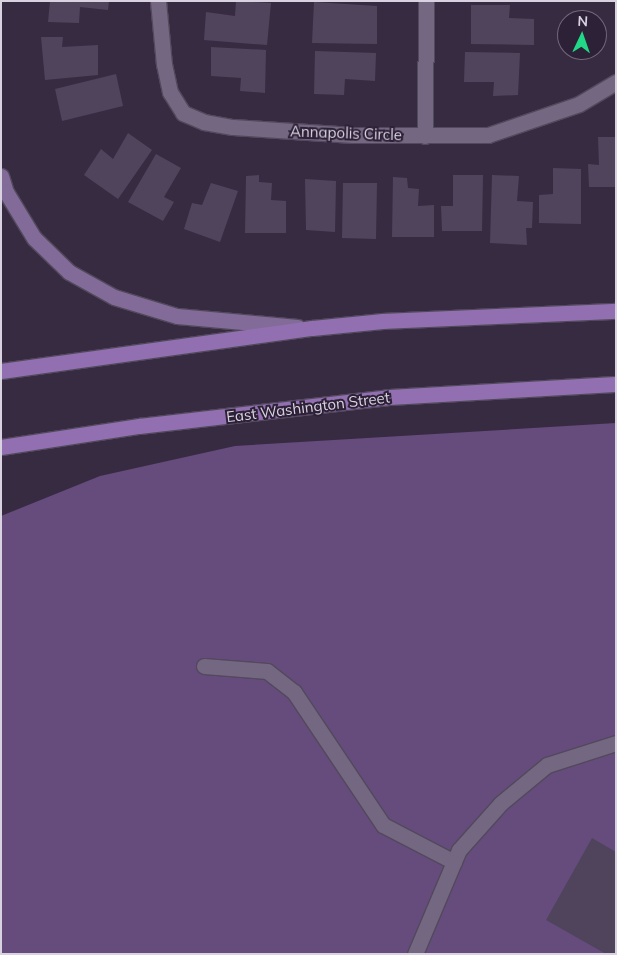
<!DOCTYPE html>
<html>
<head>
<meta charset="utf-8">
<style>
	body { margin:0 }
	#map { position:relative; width:617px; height:955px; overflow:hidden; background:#372b42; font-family:Mulish,sans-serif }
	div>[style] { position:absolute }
	.green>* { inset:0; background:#654c7d }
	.building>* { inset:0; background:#50445c }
	.roads { filter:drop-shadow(1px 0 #52495c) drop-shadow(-1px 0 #52495c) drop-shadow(0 1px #52495c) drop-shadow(0 -1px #52495c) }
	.street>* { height:15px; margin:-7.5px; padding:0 7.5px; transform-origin:7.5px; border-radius:7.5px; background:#746781 }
	.secondary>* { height:15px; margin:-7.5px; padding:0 7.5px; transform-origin:7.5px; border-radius:7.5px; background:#826b98 }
	.primary>* { height:15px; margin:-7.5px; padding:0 7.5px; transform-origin:7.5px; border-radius:7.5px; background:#916fb0 }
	span { translate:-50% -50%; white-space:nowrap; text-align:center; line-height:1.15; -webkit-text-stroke:4px #2d2137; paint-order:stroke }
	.street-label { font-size:15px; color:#d9d3e1 }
	.frame { position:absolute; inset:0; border:2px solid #d9d3e1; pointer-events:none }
	.north { position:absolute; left:557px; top:10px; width:50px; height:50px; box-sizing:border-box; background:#2d2137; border:1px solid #72687b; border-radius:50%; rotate:3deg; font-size:14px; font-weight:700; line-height:20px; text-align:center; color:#d9d3e1 }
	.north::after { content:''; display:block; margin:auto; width:18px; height:22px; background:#21d887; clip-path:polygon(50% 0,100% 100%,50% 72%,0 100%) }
</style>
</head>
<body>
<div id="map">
	<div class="green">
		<div style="clip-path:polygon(616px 423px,616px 954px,1px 954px,1px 516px,100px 476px,235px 446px)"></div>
	</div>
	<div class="building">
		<div style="clip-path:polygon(50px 1px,109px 1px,108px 10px,80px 7px,79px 23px,48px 22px)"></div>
		<div style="clip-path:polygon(236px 1px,271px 3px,267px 45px,204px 40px,206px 12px,235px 16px)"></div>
		<div style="clip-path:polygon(314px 2px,377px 6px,377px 44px,312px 43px)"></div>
		<div style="clip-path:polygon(471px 5px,510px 5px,509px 18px,534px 19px,534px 45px,471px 44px)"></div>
		<div style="clip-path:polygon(41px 37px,63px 37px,62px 47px,98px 45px,98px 75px,45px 80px)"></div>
		<div style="clip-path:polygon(211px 47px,266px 50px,265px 93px,240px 91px,241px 78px,211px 76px)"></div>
		<div style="clip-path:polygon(315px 51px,376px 53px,375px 81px,345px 79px,344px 95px,314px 94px)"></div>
		<div style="clip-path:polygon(465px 52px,520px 53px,518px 95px,493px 96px,494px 82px,464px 82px)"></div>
		<div style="clip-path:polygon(116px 74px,123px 106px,62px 121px,55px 89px)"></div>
		<div style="clip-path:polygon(128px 133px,152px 150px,118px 199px,84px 175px,101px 149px,113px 159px)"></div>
		<div style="clip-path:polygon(598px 137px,616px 137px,616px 187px,589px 187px,588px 164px,599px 165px)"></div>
		<div style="clip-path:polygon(156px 154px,181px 168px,164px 197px,174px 202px,163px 221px,128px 202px)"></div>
		<div style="clip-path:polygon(553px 168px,581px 169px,581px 224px,539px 223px,539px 195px,553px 194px)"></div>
		<div style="clip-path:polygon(259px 175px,259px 182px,272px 183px,271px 200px,286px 201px,286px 233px,245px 233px,246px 176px)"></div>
		<div style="clip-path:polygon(453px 175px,483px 175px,482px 231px,442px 231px,441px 206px,453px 206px)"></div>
		<div style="clip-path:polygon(492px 175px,519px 176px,517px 201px,533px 202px,532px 228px,526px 228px,527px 245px,490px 243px)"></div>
		<div style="clip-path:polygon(393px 177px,407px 178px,408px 188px,419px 189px,418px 206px,434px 205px,434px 237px,392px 237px)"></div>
		<div style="clip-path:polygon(305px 179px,336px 181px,335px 232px,306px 230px)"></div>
		<div style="clip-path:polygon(211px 183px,238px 191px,220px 242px,184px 229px,192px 203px,202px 205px)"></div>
		<div style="clip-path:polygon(343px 183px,377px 183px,376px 239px,342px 238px)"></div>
		<div style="clip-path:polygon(592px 838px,616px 852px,616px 954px,606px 954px,546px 920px)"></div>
	</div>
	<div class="roads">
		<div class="street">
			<div style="left:158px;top:1px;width:63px;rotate:84.6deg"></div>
			<div style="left:164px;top:64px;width:29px;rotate:78deg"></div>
			<div style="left:170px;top:92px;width:25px;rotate:58deg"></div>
			<div style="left:183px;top:113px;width:23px;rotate:23deg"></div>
			<div style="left:204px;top:122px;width:29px;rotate:10deg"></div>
			<div style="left:233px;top:127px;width:120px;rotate:3.8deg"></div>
			<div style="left:353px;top:135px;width:135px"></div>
			<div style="left:488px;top:135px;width:96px;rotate:-18.8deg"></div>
			<div style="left:579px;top:104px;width:43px;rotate:-30.7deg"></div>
			<div style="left:425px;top:136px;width:135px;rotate:-89.6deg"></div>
			<div style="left:204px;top:666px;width:63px;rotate:4.5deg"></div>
			<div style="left:267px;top:671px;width:34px;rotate:38deg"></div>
			<div style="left:294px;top:692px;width:160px;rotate:56.2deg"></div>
			<div style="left:383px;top:825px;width:80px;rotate:27.5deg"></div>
			<div style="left:415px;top:954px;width:113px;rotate:-67.1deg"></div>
			<div style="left:459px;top:850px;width:63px;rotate:-48.2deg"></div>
			<div style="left:501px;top:803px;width:60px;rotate:-39.6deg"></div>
			<div style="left:547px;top:765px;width:72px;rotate:-17.7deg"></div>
		</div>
		<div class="secondary">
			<div style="left:1px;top:176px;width:17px;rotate:73deg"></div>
			<div style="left:6px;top:192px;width:54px;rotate:58.7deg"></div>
			<div style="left:34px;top:238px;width:49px;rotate:44.2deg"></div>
			<div style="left:69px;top:272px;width:51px;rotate:29.1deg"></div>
			<div style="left:114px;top:297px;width:66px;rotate:16.8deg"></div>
			<div style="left:177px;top:316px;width:121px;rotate:5.2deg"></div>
		</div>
		<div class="primary">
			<div style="left:1px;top:371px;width:314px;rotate:-7.9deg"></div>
			<div style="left:312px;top:328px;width:71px;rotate:-5.6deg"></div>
			<div style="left:383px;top:321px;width:233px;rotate:-2.5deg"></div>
			<div style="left:1px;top:447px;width:140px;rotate:-8.7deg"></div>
			<div style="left:139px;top:426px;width:251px;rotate:-6.6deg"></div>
			<div style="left:388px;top:397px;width:228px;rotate:-3.3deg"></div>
		</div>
	</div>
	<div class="street-label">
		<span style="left:346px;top:133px;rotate:2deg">Annapolis Circle</span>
		<span style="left:308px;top:407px;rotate:-7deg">East Washington Street</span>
	</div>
	<div class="frame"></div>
	<div class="north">N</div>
</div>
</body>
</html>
